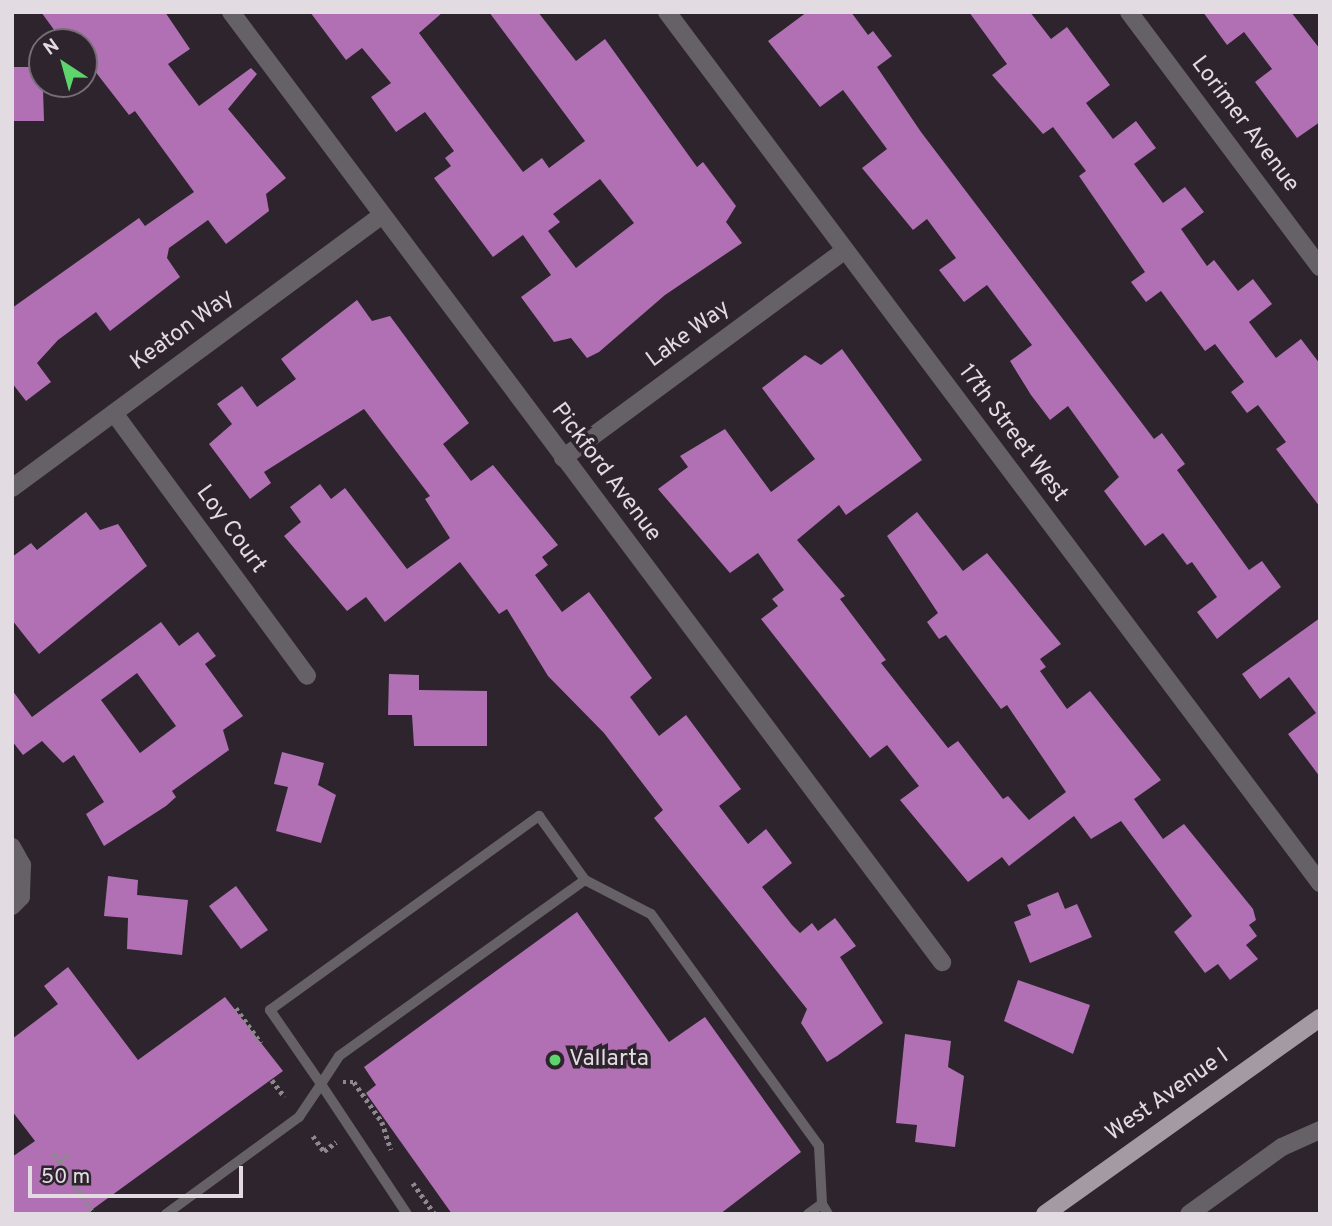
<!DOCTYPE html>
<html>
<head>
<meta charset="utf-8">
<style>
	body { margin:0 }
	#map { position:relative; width:1332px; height:1226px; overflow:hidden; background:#2d242d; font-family:Overpass,sans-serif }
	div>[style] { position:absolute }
	.building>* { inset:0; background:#b170b3 }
	.path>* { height:4.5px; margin-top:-2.25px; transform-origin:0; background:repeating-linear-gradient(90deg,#8e878e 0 3.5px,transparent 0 7px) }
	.lane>* { height:10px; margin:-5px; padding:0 5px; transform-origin:5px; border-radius:5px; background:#666166 }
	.street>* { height:18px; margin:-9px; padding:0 9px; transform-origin:9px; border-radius:9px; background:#666166 }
	.primary>* { height:18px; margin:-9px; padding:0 9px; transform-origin:9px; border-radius:9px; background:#a49aa4 }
	.dots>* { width:19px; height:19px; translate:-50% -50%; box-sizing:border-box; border:4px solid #2d242d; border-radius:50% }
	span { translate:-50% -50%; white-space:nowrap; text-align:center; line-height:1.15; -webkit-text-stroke:7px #2d242d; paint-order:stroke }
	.street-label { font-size:23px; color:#e2dbe2 }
	.poi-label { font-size:23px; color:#e2dbe2 }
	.left { translate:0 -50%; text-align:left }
	.frame { position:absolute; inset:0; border:14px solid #e2dbe2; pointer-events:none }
	.north { position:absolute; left:28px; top:28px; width:70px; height:70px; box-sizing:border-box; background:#2d242d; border:2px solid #756d75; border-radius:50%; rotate:324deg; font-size:19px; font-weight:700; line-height:28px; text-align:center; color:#e2dbe2 }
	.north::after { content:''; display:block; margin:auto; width:24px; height:32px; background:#5ed56c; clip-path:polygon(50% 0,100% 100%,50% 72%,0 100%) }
	.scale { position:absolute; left:28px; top:1166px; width:215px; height:32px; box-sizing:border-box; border:4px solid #e2dbe2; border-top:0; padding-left:9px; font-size:21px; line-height:24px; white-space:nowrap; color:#e2dbe2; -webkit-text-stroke:5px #2d242d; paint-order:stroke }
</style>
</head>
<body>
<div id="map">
	<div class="building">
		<div style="clip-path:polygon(41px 12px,165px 12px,190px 49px,168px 64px,199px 106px,251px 68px,257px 74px,228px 109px,286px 178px,266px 194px,269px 211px,226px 244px,208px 220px,169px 248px,167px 258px,180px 277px,110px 331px,96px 312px,58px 340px,37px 363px,51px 382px,26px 401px,12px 383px,12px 308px,139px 218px,145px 226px,194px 192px,135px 111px,129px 115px,84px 57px,84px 42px,63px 42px)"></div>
		<div style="clip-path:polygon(evenodd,310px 12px,443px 12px,419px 33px,523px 172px,542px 158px,549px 168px,585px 141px,489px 12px,538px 12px,576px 61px,605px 39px,697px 167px,703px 162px,736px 206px,726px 222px,742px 243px,665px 295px,599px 352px,587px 358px,571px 338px,554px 342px,521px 297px,551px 275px,523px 235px,493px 257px,434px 178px,451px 166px,445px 158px,454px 151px,425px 112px,396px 132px,371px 97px,391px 83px,362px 48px,346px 60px,310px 12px,600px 179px,634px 223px,576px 268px,548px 231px,560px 222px,553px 214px,600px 179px)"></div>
		<div style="clip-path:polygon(807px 12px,851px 12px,868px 35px,873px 31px,892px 56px,877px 67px,921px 132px,1154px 439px,1162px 433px,1185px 464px,1177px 470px,1249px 570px,1262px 561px,1281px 587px,1217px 639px,1197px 612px,1217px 597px,1192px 562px,1187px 565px,1163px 533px,1145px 546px,1104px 491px,1119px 477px,1068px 406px,1050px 420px,1031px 395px,1010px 361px,1032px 345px,987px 285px,964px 302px,939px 270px,956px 258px,927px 219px,913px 230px,862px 168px,887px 149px,843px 90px,820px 107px,768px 41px)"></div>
		<div style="clip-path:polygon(969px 12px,1030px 12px,1051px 39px,1067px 27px,1110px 85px,1086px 103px,1113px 139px,1136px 121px,1156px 148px,1134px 164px,1163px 203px,1185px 187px,1204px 212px,1181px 229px,1207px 266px,1214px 260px,1238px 291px,1253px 279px,1272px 304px,1249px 322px,1276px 358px,1301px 339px,1320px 364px,1320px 507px,1276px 449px,1286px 442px,1258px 405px,1247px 413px,1231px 392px,1244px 382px,1215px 344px,1205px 351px,1161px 291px,1146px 302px,1131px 282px,1145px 272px,1079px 176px,1086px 171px,1053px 127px,1043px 134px,992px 75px,1007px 64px)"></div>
		<div style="clip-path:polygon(1203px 12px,1291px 12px,1320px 49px,1320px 122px,1297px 138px,1255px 82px,1272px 69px,1244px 32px,1227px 45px)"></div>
		<div style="clip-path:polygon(12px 67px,42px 67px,42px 84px,49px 84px,43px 89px,44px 121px,12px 121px)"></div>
		<div style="clip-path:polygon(357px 300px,372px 321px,390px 316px,469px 423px,443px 444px,471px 481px,493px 465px,558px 545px,542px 557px,548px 565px,535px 575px,562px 612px,589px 592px,652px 678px,630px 697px,659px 736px,686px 715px,741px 789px,719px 806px,748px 844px,766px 829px,792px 863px,762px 887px,792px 925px,800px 933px,812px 923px,818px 931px,835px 918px,856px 946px,840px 957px,883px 1023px,837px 1056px,827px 1062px,801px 1023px,807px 1009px,654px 818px,663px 810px,604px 733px,548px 676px,507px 609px,499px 614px,460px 562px,385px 622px,366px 597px,347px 611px,284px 536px,301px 522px,290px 507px,320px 484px,331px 499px,345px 488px,407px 569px,450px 538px,425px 499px,430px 496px,364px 409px,264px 472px,271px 483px,250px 499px,209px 444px,232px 424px,217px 404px,242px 386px,257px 407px,296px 379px,281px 359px)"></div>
		<div style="clip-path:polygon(842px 349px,922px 460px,846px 515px,839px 505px,797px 540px,845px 596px,840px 599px,886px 660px,881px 663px,948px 748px,958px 741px,1003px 799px,1008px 796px,1029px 820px,1066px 792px,1007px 705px,1001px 709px,946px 635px,939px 639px,927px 622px,938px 613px,887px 536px,917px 512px,963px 571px,987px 553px,1061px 644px,1040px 659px,1046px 667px,1040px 671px,1067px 709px,1090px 691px,1161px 780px,1134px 799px,1163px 839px,1184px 824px,1253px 909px,1256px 920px,1249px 925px,1257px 936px,1246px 945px,1258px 959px,1230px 980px,1218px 964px,1205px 973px,1174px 932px,1192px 916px,1121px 821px,1091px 839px,1074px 816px,1009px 866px,1002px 857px,968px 882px,900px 800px,919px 786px,887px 745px,870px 758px,761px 619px,778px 606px,772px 599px,784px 590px,758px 553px,730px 573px,658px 489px,688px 467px,680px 456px,725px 429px,771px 492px,815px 459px,762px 388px,805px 355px,821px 365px)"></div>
		<div style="clip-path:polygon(86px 512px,100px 530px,118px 524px,147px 566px,39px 654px,12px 620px,12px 557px,31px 543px,37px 550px)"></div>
		<div style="clip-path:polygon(1320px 618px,1320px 777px,1288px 734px,1316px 713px,1289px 677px,1260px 699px,1242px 674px)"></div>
		<div style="clip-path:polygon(evenodd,161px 622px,179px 646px,198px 632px,216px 656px,205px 664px,243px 716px,223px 730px,229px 750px,172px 791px,176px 797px,166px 806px,104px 846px,86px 814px,104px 802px,74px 755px,63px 763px,42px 741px,23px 755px,12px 741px,12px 690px,32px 717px,161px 622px,137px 673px,176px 726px,140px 753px,101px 700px,137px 673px)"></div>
		<div style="clip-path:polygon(389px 674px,419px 675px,419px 690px,487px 691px,487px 746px,414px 746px,412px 715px,388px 715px)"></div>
		<div style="clip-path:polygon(282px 752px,324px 763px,318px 785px,336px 795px,321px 843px,276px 831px,288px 787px,274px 784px)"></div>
		<div style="clip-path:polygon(108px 876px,138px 880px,137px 895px,188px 900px,182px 955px,127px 949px,128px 918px,104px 916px)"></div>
		<div style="clip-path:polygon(236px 886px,268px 930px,241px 949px,209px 906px)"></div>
		<div style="clip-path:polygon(1058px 892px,1065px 909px,1077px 904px,1092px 937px,1030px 963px,1014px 922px,1031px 915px,1027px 905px)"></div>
		<div style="clip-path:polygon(577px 912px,669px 1042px,705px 1017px,801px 1152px,720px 1214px,452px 1214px,366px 1093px,376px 1085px,364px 1067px)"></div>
		<div style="clip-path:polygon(68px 967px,138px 1060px,225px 997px,283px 1071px,86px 1214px,12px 1214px,12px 1157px,35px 1141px,12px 1111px,12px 1039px,58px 1004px,44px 986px)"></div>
		<div style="clip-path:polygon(1018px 980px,1090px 1005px,1073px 1054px,1004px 1021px)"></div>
		<div style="clip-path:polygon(905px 1034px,951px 1041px,948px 1067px,964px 1076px,955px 1147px,915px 1142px,917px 1125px,896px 1123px)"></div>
	</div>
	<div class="path">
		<div style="left:236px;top:1008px;width:43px;rotate:54.5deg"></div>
		<div style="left:272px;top:1080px;width:21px;rotate:53deg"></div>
		<div style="left:343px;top:1082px;width:11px"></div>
		<div style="left:354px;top:1082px;width:49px;rotate:55deg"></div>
		<div style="left:382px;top:1122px;width:29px;rotate:72deg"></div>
		<div style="left:313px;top:1136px;width:19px;rotate:54deg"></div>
		<div style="left:324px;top:1151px;width:15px;rotate:-37deg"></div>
		<div style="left:54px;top:1153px;width:9px;rotate:58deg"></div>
		<div style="left:59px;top:1161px;width:13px;rotate:-32deg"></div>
		<div style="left:59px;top:1161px;width:64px;rotate:56.6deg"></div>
		<div style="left:413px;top:1183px;width:38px;rotate:55deg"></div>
	</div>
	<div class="lane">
		<div style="left:166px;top:1214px;width:165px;rotate:-36.1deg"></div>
		<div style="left:299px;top:1117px;width:40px;rotate:-56deg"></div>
		<div style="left:321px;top:1084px;width:90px;rotate:-124.6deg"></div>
		<div style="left:270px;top:1010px;width:332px;rotate:-35.8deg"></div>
		<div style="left:539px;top:816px;width:79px;rotate:54.3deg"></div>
		<div style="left:585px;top:880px;width:74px;rotate:27.3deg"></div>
		<div style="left:651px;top:914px;width:286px;rotate:54.1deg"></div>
		<div style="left:819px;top:1146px;width:58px;rotate:87deg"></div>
		<div style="left:822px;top:1204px;width:12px;rotate:59deg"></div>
		<div style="left:407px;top:1214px;width:156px;rotate:-123.5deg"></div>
		<div style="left:321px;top:1084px;width:33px;rotate:-57deg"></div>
		<div style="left:339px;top:1056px;width:302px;rotate:-35.6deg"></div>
		<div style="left:808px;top:1214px;width:17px;rotate:-36deg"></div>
	</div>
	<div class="street">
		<div style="left:231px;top:12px;width:1187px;rotate:53.19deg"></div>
		<div style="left:667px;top:12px;width:1089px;rotate:53.14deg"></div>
		<div style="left:1129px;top:12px;width:319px;rotate:53.2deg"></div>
		<div style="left:114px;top:413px;width:326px;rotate:53.7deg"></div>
		<div style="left:563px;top:458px;width:349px;rotate:-36.4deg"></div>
		<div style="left:12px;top:488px;width:460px;rotate:-36.4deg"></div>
		<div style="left:12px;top:847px;width:21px;rotate:61deg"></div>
		<div style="left:22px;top:865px;width:32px;rotate:92deg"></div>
		<div style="left:21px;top:897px;width:13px;rotate:135deg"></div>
		<div style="left:1189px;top:1214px;width:115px;rotate:-35.8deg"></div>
		<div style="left:1282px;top:1147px;width:42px;rotate:-24.1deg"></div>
	</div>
	<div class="primary">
		<div style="left:1045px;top:1214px;width:338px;rotate:-35.5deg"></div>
	</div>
	<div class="dots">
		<div style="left:555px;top:1060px;background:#5ed56c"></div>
	</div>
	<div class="street-label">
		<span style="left:1244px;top:125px;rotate:53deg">Lorimer Avenue</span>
		<span style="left:183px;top:331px;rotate:-36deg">Keaton Way</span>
		<span style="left:689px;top:335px;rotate:-36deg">Lake Way</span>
		<span style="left:1012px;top:434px;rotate:53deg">17th Street West</span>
		<span style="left:605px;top:473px;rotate:53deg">Pickford Avenue</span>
		<span style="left:230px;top:530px;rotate:54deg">Loy Court</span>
		<span style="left:1168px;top:1096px;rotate:-35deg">West Avenue I</span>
	</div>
	<div class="poi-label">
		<span class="left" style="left:569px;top:1060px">Vallarta</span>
	</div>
	<div class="frame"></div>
	<div class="north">N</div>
	<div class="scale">50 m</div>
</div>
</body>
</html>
